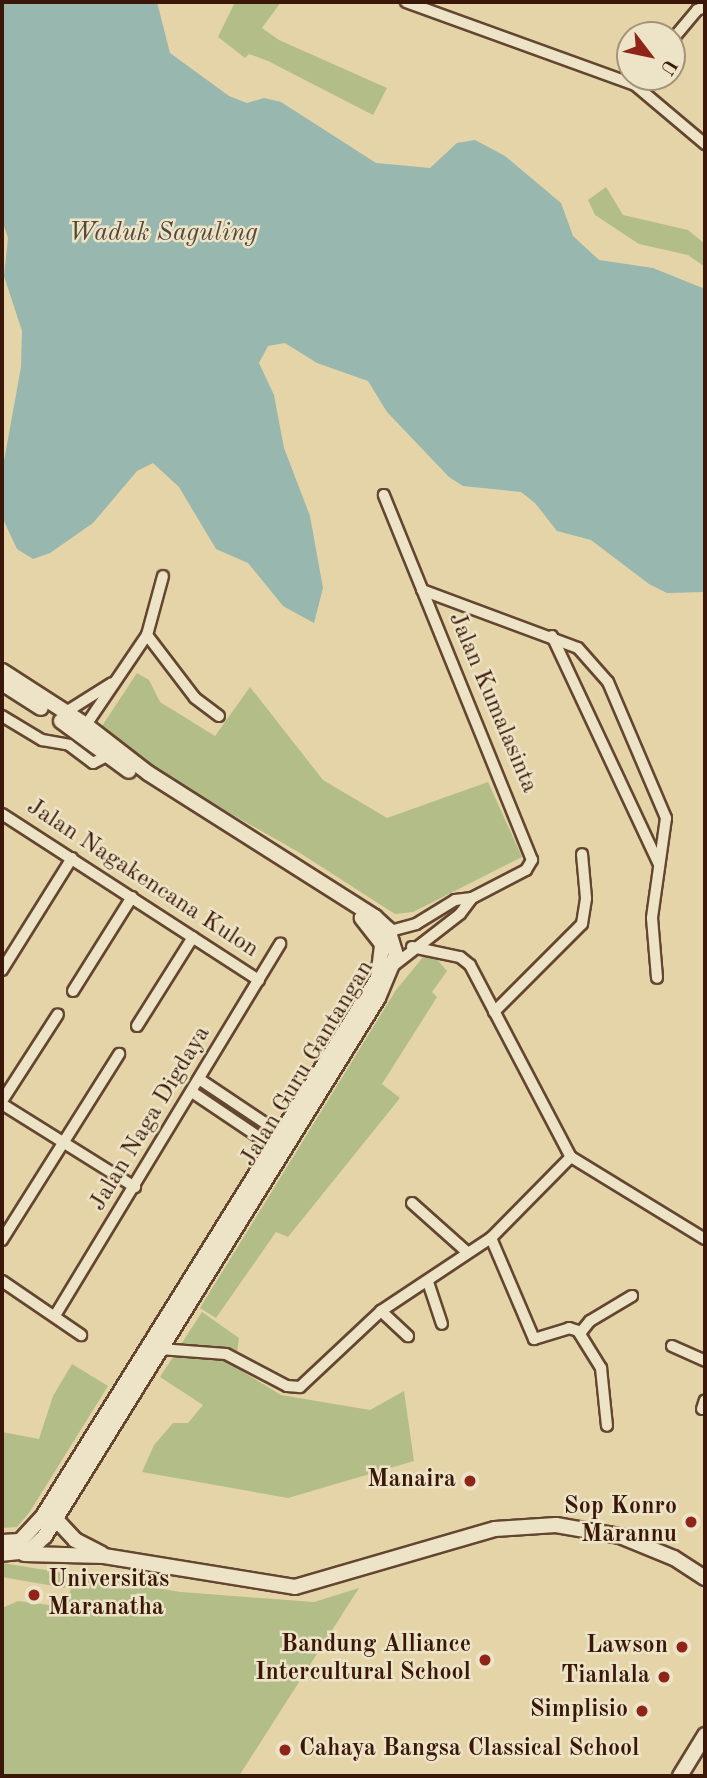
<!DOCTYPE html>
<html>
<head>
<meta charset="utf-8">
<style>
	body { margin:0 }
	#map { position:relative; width:707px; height:1778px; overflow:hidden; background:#e4d4a8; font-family:"Old Standard TT",serif }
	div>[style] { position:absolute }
	.green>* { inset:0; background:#b3bd88 }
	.water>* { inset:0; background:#97b7af }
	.roads { filter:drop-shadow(2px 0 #644630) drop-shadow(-2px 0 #644630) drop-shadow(0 2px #644630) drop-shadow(0 -2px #644630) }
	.minor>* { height:10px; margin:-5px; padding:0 5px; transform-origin:5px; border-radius:5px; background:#ede3c6 }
	.tertiary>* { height:14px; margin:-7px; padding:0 7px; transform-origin:7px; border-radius:7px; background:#ede3c6 }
	.dots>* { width:19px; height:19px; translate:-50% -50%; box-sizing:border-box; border:4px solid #ede3c6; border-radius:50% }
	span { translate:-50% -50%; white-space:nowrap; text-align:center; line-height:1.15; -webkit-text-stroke:5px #ede3c6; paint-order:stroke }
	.street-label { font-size:24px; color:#3a1708 }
	.poi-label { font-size:24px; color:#3a1708; font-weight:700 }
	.right { translate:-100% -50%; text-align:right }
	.left { translate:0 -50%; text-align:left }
	.water-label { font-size:26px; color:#56473a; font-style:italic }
	.frame { position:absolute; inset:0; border:4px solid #3a1708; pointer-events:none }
	.north { position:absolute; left:616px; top:21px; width:70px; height:70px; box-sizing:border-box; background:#ede3c6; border:2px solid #a5917a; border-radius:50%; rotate:122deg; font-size:19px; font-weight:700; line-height:28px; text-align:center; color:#3a1708 }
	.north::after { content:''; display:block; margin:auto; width:24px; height:32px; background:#8f2418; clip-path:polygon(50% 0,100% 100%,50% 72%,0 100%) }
</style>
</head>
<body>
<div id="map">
	<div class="green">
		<div style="clip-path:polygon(235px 2px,281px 2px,262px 28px,279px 40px,387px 88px,373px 115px,268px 61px,249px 54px,245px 58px,218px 37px)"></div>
		<div style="clip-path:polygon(606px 187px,623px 215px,688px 230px,705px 244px,705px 267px,688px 255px,639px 244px,595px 215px,588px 200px)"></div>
		<div style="clip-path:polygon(137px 673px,149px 680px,160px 702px,215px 736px,250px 687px,323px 780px,387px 818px,488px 782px,522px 857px,413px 912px,395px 914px,300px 853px,170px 779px,100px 729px)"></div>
		<div style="clip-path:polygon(424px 956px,434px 956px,447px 971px,432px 992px,437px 997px,382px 1084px,400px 1098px,288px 1237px,276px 1232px,216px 1318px,200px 1308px,396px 990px)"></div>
		<div style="clip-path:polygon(202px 1312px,239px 1338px,235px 1367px,281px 1395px,370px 1410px,404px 1391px,414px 1461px,288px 1498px,142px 1472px,154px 1445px,173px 1423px,188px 1423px,203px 1405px,160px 1377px)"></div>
		<div style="clip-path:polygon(72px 1364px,108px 1386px,29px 1513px,17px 1527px,2px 1528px,2px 1432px,39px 1439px,53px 1396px)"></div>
		<div style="clip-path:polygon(2px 1563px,181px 1592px,314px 1602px,359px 1588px,239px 1776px,2px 1776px,2px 1608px,18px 1601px,64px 1607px,71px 1589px,2px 1577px)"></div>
	</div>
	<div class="water">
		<div style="clip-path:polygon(2px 2px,157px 2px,170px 53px,229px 96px,247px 103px,264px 98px,281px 102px,376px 163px,430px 168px,457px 143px,475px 140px,505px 156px,561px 203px,573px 236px,599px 260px,653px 268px,705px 289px,705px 592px,667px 593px,649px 584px,591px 540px,557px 531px,535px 503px,521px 492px,463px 486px,449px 477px,387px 412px,368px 381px,317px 363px,285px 343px,268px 346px,259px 363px,274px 395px,284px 448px,310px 516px,323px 588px,314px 623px,283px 606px,248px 563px,216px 549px,179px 487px,153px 463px,137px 471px,93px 523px,50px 553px,33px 559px,17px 549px,2px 517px,2px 472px,21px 367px,22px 331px,4px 276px,8px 238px,2px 220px)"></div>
	</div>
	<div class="roads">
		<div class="minor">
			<div style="left:406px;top:2px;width:244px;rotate:19.9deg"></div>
			<div style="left:635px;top:85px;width:92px;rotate:40.1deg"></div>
			<div style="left:672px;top:40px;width:39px;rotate:-50deg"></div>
			<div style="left:697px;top:10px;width:9px;rotate:-21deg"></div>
			<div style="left:422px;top:590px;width:166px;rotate:20.4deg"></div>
			<div style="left:578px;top:648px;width:45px;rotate:48.6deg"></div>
			<div style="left:608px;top:682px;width:148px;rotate:66.9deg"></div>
			<div style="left:666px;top:818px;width:101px;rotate:98deg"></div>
			<div style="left:652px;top:918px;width:60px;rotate:85.2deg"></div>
			<div style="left:147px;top:635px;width:79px;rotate:52.7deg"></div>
			<div style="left:195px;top:698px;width:30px;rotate:37deg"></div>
			<div style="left:552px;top:636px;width:252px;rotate:64.9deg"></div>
			<div style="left:66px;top:712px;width:54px;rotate:-32.2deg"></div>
			<div style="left:2px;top:716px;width:47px;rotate:31deg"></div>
			<div style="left:42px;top:740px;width:27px;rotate:10deg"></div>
			<div style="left:69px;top:745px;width:30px;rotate:37deg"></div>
			<div style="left:93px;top:763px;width:16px;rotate:-27deg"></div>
			<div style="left:86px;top:725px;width:109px;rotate:-55.9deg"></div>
			<div style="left:147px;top:635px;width:61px;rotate:-74.8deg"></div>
			<div style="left:2px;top:814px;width:306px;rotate:32.9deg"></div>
			<div style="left:383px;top:933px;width:34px;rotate:-15deg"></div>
			<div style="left:416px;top:924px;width:46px;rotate:-31.6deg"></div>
			<div style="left:455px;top:900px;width:17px;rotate:-7deg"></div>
			<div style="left:472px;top:898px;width:61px;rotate:-27.4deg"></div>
			<div style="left:526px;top:870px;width:12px;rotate:-59deg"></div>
			<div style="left:532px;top:860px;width:394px;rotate:-112.1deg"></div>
			<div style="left:412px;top:947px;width:49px;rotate:11.8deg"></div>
			<div style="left:460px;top:957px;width:13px;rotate:39deg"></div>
			<div style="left:470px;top:965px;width:217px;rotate:62.3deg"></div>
			<div style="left:393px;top:966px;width:85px;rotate:-37.8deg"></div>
			<div style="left:460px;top:914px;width:20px;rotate:-53deg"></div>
			<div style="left:2px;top:970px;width:132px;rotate:-58deg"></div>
			<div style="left:73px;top:991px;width:111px;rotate:-57.9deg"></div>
			<div style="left:494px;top:1012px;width:124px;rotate:-45deg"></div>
			<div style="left:582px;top:924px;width:26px;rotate:-81deg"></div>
			<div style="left:586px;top:898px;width:44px;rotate:-95.2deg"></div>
			<div style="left:137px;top:1026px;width:105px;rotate:-57.8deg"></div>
			<div style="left:199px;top:1079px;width:106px;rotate:33.8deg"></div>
			<div style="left:192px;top:1092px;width:104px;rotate:34deg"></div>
			<div style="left:2px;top:1101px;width:103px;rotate:-57.2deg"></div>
			<div style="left:2px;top:1104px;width:157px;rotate:32deg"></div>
			<div style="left:412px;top:1203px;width:74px;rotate:41.7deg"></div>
			<div style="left:491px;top:1238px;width:110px;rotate:66.9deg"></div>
			<div style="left:534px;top:1339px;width:37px;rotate:-17deg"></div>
			<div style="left:569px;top:1328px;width:13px;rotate:18deg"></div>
			<div style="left:581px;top:1332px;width:14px;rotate:-51deg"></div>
			<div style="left:590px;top:1321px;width:49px;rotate:-30.8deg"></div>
			<div style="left:2px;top:1240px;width:220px;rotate:-57.8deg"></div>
			<div style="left:2px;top:1281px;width:96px;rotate:34.4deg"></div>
			<div style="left:428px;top:1282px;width:44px;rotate:71.6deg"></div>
			<div style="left:381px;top:1311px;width:37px;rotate:43deg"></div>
			<div style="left:56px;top:1314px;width:433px;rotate:-58.8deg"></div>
			<div style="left:578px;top:1331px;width:44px;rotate:58.1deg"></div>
			<div style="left:601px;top:1368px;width:58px;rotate:84.1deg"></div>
			<div style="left:672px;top:1346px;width:36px;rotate:24deg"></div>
			<div style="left:160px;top:1349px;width:66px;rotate:4.3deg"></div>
			<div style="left:226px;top:1354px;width:69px;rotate:27.7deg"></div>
			<div style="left:287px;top:1386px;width:13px;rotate:4deg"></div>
			<div style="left:300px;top:1387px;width:111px;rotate:-43.2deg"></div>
			<div style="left:381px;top:1311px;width:132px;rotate:-33.6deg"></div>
			<div style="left:491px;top:1238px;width:114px;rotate:-45.4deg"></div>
			<div style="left:571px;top:1157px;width:157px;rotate:31.5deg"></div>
			<div style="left:702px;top:1409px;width:9px;rotate:-72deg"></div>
		</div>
		<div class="tertiary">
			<div style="left:2px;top:671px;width:100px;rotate:32.7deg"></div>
			<div style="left:86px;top:725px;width:78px;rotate:37.7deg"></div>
			<div style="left:148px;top:773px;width:269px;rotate:32.4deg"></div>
			<div style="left:375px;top:917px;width:18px;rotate:43deg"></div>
			<div style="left:388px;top:929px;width:27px;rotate:73deg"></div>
			<div style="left:396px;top:955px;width:47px;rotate:112.7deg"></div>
			<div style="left:378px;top:998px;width:633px;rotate:121.76deg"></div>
			<div style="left:45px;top:1536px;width:22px;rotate:137deg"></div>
			<div style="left:29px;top:1551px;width:27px;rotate:174deg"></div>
			<div style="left:2px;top:683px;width:46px;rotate:32.7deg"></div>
			<div style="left:61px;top:721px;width:84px;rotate:36.3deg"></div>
			<div style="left:50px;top:1513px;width:37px;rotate:47deg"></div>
			<div style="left:75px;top:1540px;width:30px;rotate:27deg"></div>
			<div style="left:2px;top:1542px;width:18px;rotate:-3deg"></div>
			<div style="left:20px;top:1541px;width:34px;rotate:-47deg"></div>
			<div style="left:43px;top:1516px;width:634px;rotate:-58.09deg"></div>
			<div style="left:378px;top:978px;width:34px;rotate:-83deg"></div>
			<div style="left:382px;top:944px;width:33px;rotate:-128deg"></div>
			<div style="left:24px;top:1554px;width:80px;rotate:1.4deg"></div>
			<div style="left:104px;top:1556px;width:193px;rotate:9.2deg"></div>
			<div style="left:295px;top:1587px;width:208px;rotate:-16.2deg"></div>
			<div style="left:495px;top:1529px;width:61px;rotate:-3.8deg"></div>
			<div style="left:556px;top:1525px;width:65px;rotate:9.8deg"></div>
			<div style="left:620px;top:1536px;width:58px;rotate:22.2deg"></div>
			<div style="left:674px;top:1558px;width:37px;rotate:33deg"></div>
			<div style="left:680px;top:1776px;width:48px;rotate:-58.6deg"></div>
		</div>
	</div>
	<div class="dots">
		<div style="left:470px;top:1481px;background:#8f2418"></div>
		<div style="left:691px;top:1522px;background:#8f2418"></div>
		<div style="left:34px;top:1595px;background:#8f2418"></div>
		<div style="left:682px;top:1647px;background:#8f2418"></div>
		<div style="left:485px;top:1660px;background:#8f2418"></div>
		<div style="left:664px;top:1677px;background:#8f2418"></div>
		<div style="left:642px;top:1711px;background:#8f2418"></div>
		<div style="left:285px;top:1750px;background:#8f2418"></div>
	</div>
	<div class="street-label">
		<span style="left:492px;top:703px;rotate:67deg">Jalan Kumalasinta</span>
		<span style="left:142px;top:879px;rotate:33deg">Jalan Nagakencana Kulon</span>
		<span style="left:308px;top:1064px;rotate:-59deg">Jalan Guru Gantangan</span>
		<span style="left:151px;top:1119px;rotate:-59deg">Jalan Naga Digdaya</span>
	</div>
	<div class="poi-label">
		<span class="right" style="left:456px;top:1481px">Manaira</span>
		<span class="right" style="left:677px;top:1522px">Sop Konro<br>Marannu</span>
		<span class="left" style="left:48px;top:1595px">Universitas<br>Maranatha</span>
		<span class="right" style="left:471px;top:1660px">Bandung Alliance<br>Intercultural School</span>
		<span class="right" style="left:668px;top:1647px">Lawson</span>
		<span class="right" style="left:650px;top:1677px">Tianlala</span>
		<span class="right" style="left:628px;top:1711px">Simplisio</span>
		<span class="left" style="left:299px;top:1750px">Cahaya Bangsa Classical School</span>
	</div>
	<div class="water-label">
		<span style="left:163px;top:234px">Waduk Saguling</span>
	</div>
	<div class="frame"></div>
	<div class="north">U</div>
</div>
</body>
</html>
